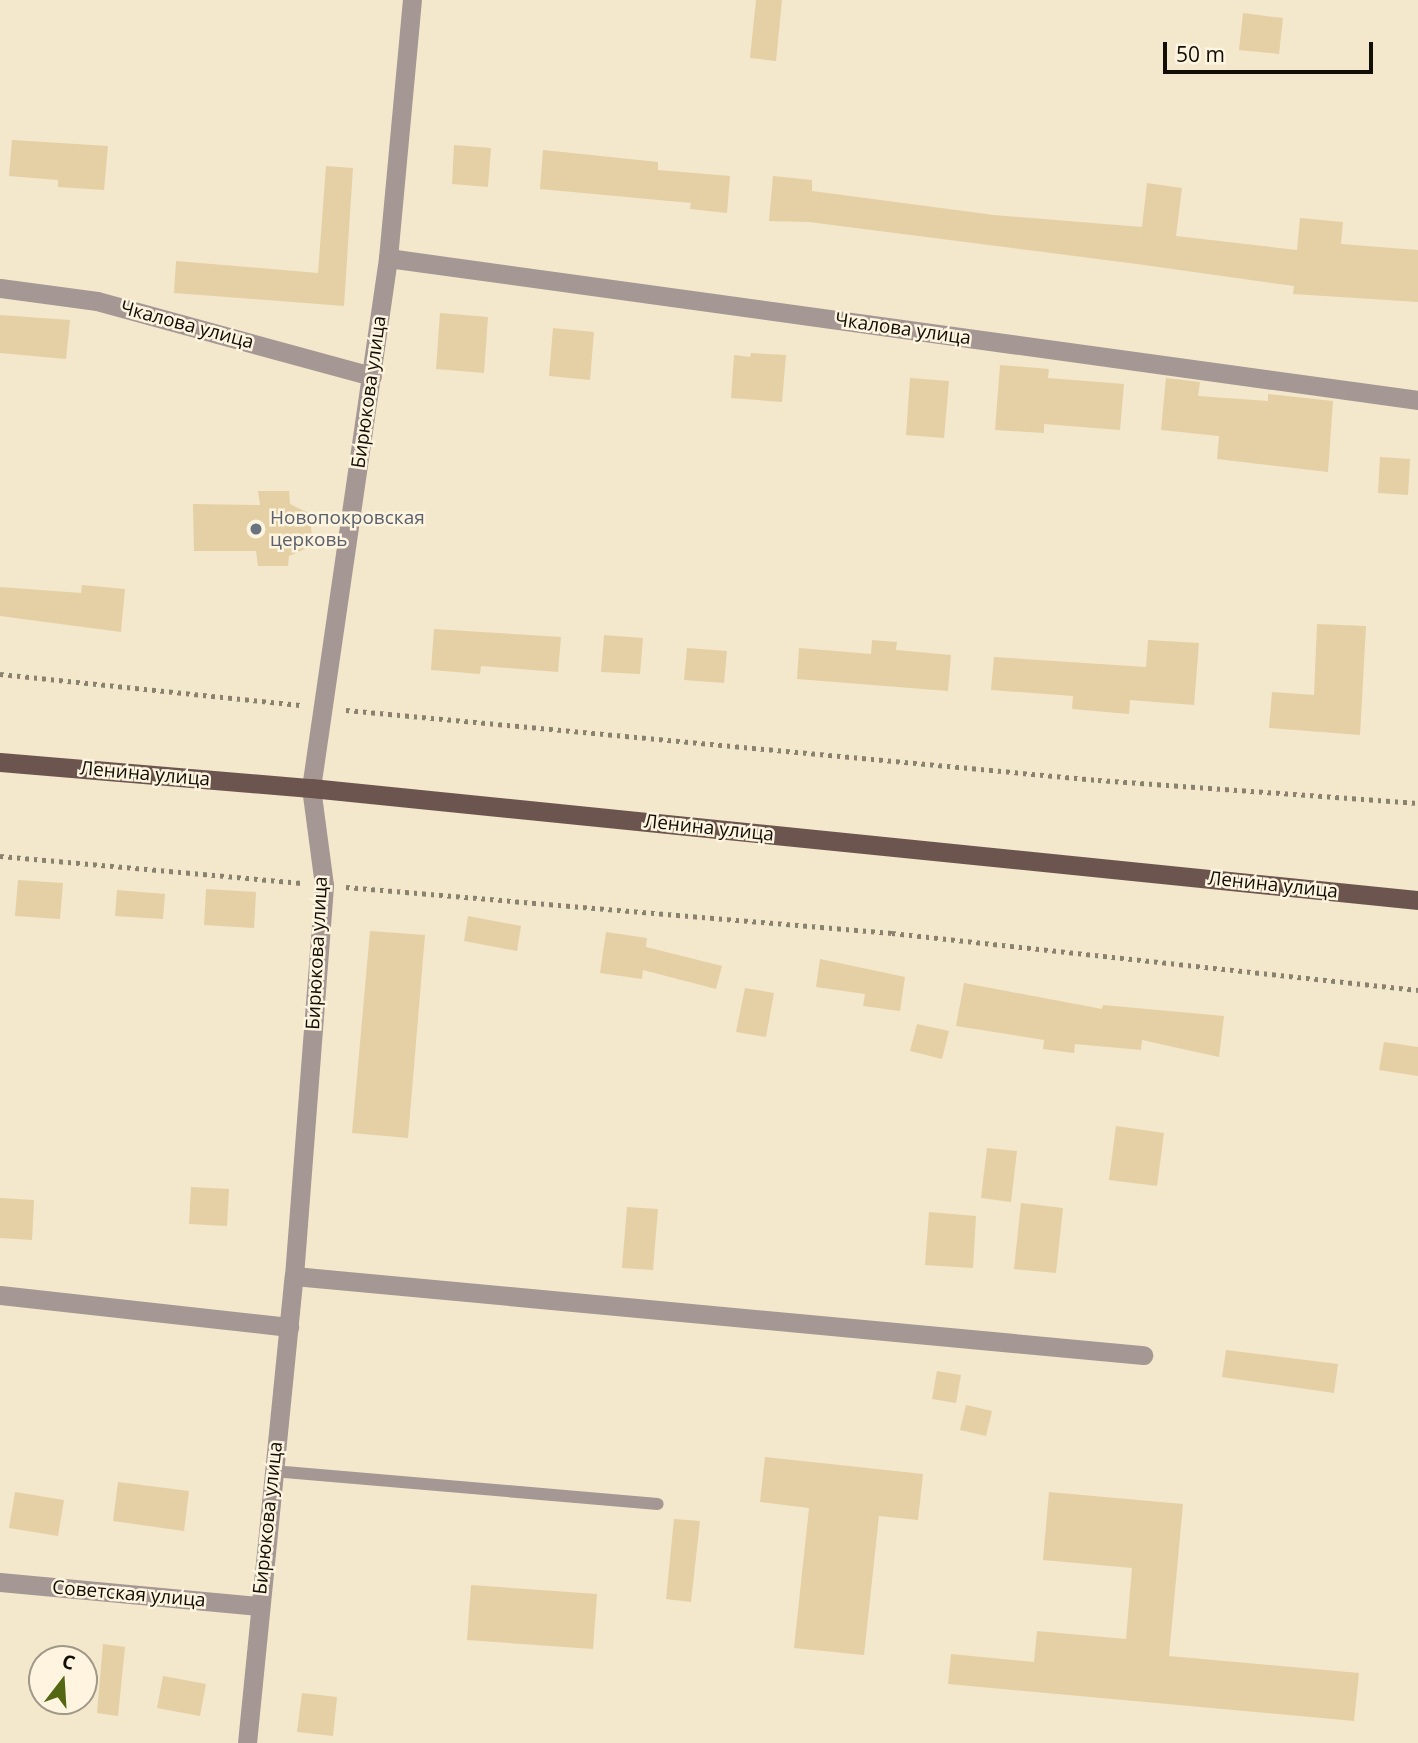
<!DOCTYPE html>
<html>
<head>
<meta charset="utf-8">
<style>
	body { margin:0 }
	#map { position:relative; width:1418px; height:1743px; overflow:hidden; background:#f3e7cc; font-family:"Open Sans",sans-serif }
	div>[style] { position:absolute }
	.building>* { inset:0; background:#e5d0a5 }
	.path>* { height:4.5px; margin-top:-2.25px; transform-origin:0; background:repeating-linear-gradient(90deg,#8a826f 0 3.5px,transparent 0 8.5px) }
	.service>* { height:12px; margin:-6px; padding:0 6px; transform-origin:6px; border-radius:6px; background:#a49794 }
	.minor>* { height:19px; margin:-9.5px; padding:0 9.5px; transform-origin:9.5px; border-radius:9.5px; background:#a49794 }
	.primary>* { height:19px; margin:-9.5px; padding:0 9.5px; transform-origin:9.5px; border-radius:9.5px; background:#6c554f }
	.dots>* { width:19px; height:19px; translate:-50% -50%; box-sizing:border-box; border:4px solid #fef4df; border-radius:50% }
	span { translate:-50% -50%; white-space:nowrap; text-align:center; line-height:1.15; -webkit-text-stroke:5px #fef4df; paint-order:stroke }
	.street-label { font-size:19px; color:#120e05 }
	.worship-label { font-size:19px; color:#5b616d }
	.left { translate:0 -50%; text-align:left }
	.north { position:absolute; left:28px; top:1645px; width:70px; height:70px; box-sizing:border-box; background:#fef4df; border:2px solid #a09888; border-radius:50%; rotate:17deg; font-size:19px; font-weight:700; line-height:28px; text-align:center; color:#120e05 }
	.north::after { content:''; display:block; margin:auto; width:24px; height:32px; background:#536713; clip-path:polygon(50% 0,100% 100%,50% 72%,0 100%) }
	.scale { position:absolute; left:1163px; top:42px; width:210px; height:32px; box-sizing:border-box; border:4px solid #120e05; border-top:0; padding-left:9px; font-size:21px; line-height:24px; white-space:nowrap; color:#120e05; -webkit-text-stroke:5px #fef4df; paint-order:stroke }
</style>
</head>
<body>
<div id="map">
	<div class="building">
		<div style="clip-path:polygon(756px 0,782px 0,776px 61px,750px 58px)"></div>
		<div style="clip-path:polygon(1243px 13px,1283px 18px,1279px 54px,1239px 50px)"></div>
		<div style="clip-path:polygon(12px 140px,108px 146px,104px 190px,58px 187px,58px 180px,9px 176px)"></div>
		<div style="clip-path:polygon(454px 145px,491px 148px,488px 187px,452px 184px)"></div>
		<div style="clip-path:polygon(543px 150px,658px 162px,658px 170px,730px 176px,727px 213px,690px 209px,691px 203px,540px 189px)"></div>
		<div style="clip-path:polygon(326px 166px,353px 168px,344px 306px,174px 293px,176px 261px,318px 273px)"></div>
		<div style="clip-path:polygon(773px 176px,812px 180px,812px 191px,994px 215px,1142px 227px,1147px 183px,1182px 188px,1176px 236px,1297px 250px,1300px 218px,1343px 222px,1341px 244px,1418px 250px,1418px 302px,1293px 294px,1294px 286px,1137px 264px,809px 222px,769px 221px)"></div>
		<div style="clip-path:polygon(440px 313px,488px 317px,484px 373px,436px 369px)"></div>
		<div style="clip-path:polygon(0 315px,70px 320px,66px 359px,0 353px)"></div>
		<div style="clip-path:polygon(553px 328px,594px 332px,590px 380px,549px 376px)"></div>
		<div style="clip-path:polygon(751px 353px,786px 355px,782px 402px,731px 398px,734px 355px,750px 357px)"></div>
		<div style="clip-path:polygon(1000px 365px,1049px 369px,1048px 378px,1124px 384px,1120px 430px,1044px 424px,1044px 433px,995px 430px)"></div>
		<div style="clip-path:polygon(910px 378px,949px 381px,944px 438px,906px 435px)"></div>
		<div style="clip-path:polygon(1166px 378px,1200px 382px,1198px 396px,1268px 401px,1268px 394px,1333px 401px,1328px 472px,1217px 459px,1219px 436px,1161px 430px)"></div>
		<div style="clip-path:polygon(1380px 457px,1410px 459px,1408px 495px,1378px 493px)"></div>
		<div style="clip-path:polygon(258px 491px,289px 491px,290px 504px,310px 514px,312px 539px,307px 548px,289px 556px,288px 566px,258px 566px,256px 551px,194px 551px,193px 504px,260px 505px)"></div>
		<div style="clip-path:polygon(82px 585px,125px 589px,121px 632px,0 616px,0 587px,81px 593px)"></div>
		<div style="clip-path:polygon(1317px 624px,1366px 626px,1360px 735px,1269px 728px,1272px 692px,1314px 695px)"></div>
		<div style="clip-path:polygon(434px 629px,561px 637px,558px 672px,481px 666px,480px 674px,431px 670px)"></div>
		<div style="clip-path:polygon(604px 635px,643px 638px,640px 674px,601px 672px)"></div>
		<div style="clip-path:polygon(872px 640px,897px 642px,896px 650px,951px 655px,948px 691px,797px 679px,799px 648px,871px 654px)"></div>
		<div style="clip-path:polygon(1148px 640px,1199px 643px,1194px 705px,1130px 700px,1129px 714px,1072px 709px,1073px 696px,991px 690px,994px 657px,1146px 667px)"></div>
		<div style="clip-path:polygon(687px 648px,727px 651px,724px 683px,684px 680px)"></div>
		<div style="clip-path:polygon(18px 880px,63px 883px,60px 919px,15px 916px)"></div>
		<div style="clip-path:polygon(206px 889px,256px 892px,254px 928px,204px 925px)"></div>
		<div style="clip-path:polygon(117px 890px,165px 894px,163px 919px,115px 916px)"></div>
		<div style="clip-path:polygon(468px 916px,521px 926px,517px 951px,464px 941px)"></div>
		<div style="clip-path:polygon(370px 931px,425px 935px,408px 1138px,352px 1133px)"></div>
		<div style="clip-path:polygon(606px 932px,647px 938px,646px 947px,722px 966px,716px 989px,643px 970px,642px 979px,600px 973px)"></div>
		<div style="clip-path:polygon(820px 959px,905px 977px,900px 1011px,863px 1006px,865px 994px,816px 987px)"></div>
		<div style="clip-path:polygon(964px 983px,1102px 1009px,1103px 1005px,1224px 1016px,1219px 1057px,1142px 1040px,1141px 1050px,1075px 1044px,1074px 1053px,1043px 1049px,1044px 1040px,956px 1026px)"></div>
		<div style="clip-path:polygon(745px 988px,774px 993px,766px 1037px,736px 1032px)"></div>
		<div style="clip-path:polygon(917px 1024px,949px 1031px,942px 1059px,910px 1051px)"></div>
		<div style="clip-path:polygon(1384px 1042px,1418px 1047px,1418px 1076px,1379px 1070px)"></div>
		<div style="clip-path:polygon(1116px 1126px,1164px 1133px,1157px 1186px,1109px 1180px)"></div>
		<div style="clip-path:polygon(987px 1148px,1017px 1151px,1011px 1202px,981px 1198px)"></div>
		<div style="clip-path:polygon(191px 1187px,229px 1189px,227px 1226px,189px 1224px)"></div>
		<div style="clip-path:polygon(0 1198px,34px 1200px,32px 1240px,0 1238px)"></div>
		<div style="clip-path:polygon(1021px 1203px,1063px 1208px,1056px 1273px,1014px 1269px)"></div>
		<div style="clip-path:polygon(627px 1207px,658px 1209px,653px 1270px,622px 1268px)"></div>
		<div style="clip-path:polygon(929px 1212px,976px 1216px,973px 1268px,925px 1265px)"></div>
		<div style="clip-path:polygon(1226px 1350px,1338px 1364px,1334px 1393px,1222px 1377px)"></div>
		<div style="clip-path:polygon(937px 1371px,961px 1375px,956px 1403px,932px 1399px)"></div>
		<div style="clip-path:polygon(966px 1405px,992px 1411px,986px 1436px,960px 1430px)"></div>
		<div style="clip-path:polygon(765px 1457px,923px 1474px,918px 1520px,879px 1516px,864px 1655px,794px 1648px,809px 1508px,760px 1502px)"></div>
		<div style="clip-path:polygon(118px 1482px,189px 1491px,184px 1531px,113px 1521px)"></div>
		<div style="clip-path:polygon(15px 1492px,64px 1500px,58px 1536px,9px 1528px)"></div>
		<div style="clip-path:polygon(1049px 1492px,1183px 1504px,1169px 1656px,1359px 1673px,1354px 1721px,948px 1684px,951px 1654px,1034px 1662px,1037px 1631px,1126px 1639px,1132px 1568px,1043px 1560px)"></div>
		<div style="clip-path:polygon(674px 1519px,700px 1521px,691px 1602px,666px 1599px)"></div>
		<div style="clip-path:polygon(471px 1585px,597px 1594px,593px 1649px,467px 1640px)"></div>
		<div style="clip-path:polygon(103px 1644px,125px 1647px,118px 1716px,97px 1713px)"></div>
		<div style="clip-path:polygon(163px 1676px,206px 1684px,200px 1716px,157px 1708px)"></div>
		<div style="clip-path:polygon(302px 1693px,337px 1697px,333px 1736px,297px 1732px)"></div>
	</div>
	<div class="path">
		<div style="left:0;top:674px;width:304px;rotate:5.9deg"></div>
		<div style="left:346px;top:710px;width:755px;rotate:5.32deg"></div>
		<div style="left:1098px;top:780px;width:321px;rotate:4.1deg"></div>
		<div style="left:0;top:856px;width:303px;rotate:5.1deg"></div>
		<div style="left:346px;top:887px;width:548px;rotate:4.82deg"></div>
		<div style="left:892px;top:933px;width:529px;rotate:6.18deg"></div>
	</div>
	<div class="service">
		<div style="left:273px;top:1471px;width:386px;rotate:4.9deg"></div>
	</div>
	<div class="minor">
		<div style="left:388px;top:258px;width:1040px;rotate:7.85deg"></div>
		<div style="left:0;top:288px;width:98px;rotate:7.6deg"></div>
		<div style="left:97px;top:301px;width:285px;rotate:15.3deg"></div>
		<div style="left:294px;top:1276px;width:853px;rotate:5.32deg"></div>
		<div style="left:0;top:1295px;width:291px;rotate:6.3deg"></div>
		<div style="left:0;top:1582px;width:259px;rotate:5.3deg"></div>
		<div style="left:247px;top:1743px;width:469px;rotate:-84.3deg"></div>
		<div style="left:294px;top:1276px;width:392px;rotate:-85.6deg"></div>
		<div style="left:324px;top:885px;width:98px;rotate:-97.6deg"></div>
		<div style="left:311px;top:788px;width:536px;rotate:-81.73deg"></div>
		<div style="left:388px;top:258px;width:259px;rotate:-84.7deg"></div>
	</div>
	<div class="primary">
		<div style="left:0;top:762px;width:312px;rotate:4.8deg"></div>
		<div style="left:311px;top:788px;width:1113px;rotate:5.78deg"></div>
	</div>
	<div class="dots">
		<div style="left:256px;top:529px;background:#6b7280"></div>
	</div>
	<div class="street-label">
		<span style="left:187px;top:325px;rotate:15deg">Чкалова улица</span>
		<span style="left:903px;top:329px;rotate:8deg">Чкалова улица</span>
		<span style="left:369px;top:392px;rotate:-82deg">Бирюкова улица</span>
		<span style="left:145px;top:774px;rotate:5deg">Ленина улица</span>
		<span style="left:709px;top:828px;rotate:6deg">Ленина улица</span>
		<span style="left:1273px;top:885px;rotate:6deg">Ленина улица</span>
		<span style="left:317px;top:953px;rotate:-87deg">Бирюкова улица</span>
		<span style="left:268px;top:1518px;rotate:-84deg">Бирюкова улица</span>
		<span style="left:129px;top:1594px;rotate:5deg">Советская улица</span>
	</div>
	<div class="worship-label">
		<span class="left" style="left:270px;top:529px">Новопокровская<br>церковь</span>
	</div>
	<div class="north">С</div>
	<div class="scale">50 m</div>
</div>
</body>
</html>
